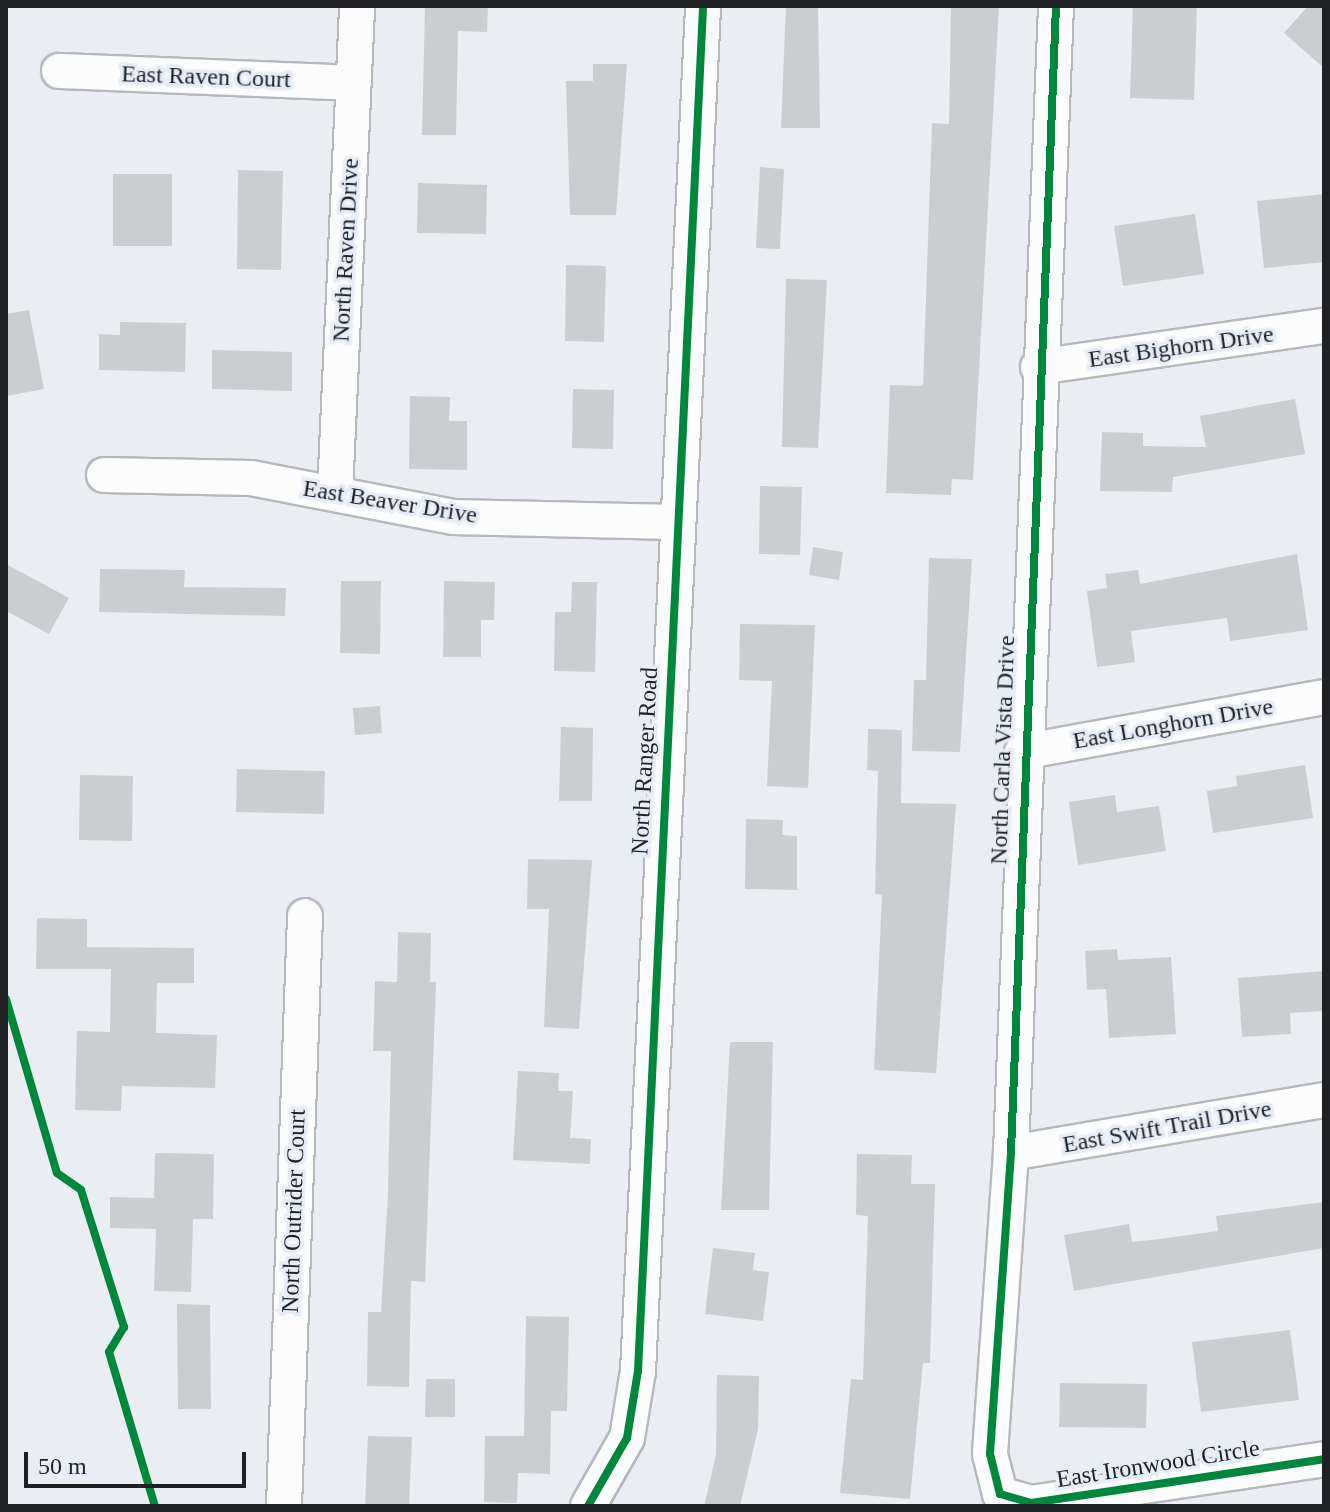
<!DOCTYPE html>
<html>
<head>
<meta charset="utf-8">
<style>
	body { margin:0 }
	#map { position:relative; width:1330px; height:1512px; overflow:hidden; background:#eaeef2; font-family:"Times New Roman",serif }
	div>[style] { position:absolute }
	.building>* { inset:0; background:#cbced1 }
	.roads { filter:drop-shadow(2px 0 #b6b9bc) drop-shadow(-2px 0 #b6b9bc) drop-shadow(0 2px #b6b9bc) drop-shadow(0 -2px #b6b9bc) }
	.minor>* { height:34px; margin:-17px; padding:0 17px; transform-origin:17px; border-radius:17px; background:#fcfcfd }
	.cycleway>* { height:8px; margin:-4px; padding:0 4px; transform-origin:4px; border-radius:4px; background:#00873e }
	span { translate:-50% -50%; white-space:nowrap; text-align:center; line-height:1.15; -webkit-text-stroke:7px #e7edf6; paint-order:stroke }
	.street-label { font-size:24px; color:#1f2124 }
	.frame { position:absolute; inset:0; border:8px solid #1f2124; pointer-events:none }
	.scale { position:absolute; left:24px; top:1452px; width:222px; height:36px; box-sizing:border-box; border:4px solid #1f2124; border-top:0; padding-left:10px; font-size:24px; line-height:28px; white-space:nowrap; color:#1f2124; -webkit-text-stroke:6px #e7edf6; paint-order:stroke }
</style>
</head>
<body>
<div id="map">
	<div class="building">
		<div style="clip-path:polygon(425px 6px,488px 6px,487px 32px,458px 31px,456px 135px,422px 135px)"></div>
		<div style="clip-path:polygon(786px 6px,818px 6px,820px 128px,781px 128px)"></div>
		<div style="clip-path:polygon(951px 6px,999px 6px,973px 480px,952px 479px,951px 495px,886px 493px,890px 385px,923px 386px,932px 123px,949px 124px)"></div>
		<div style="clip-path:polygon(1133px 6px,1197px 7px,1194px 100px,1130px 98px)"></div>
		<div style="clip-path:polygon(1308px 6px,1324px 6px,1324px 68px,1284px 33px)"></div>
		<div style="clip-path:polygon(593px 64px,627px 64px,616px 215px,570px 215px,566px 81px,593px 81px)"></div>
		<div style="clip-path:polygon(760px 167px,784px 169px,780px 249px,756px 248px)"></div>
		<div style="clip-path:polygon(238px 170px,283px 171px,281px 270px,237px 269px)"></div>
		<div style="clip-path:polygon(113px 174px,172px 174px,172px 246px,113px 246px)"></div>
		<div style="clip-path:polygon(418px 183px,487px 185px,486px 234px,417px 233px)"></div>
		<div style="clip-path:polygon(1324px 194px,1324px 262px,1264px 268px,1257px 201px)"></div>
		<div style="clip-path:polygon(1195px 214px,1204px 274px,1123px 286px,1114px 226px)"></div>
		<div style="clip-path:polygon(566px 265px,606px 266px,604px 342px,565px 341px)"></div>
		<div style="clip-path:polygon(786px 279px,827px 280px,818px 448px,782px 447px)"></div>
		<div style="clip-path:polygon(29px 310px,44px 389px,6px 396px,6px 314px)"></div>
		<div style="clip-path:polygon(120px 322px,186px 323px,185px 372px,99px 370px,99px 334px,120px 335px)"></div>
		<div style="clip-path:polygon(212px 350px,292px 352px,292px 391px,212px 389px)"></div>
		<div style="clip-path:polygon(573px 389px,614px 390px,613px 449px,572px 448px)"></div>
		<div style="clip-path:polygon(410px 396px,450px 397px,449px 421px,467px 421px,467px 470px,409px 469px)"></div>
		<div style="clip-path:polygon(1295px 399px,1305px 454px,1173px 477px,1172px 492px,1100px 491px,1102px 432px,1143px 433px,1143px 446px,1206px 447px,1200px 416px)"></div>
		<div style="clip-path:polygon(760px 486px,802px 487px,800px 555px,759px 554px)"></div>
		<div style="clip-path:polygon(813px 547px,843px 552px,839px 580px,809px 575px)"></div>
		<div style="clip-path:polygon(1297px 554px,1308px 630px,1230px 641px,1227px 618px,1131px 631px,1135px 662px,1097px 667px,1087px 591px,1107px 588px,1105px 574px,1138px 570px,1140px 584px)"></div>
		<div style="clip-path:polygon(929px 558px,972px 559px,960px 752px,912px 751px,914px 680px,926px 680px)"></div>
		<div style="clip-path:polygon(6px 564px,69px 598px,49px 634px,6px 611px)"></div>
		<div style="clip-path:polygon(100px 569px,185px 570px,184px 587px,286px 588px,285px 616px,99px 612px)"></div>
		<div style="clip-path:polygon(341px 581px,381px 581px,380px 654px,340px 653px)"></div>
		<div style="clip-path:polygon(444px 581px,495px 582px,494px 620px,481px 620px,481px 657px,443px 657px)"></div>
		<div style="clip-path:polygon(572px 582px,597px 582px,595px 672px,554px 671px,555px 612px,571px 612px)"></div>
		<div style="clip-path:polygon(740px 624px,815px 625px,808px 788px,767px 786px,772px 681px,739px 680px)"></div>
		<div style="clip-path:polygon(380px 706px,382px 733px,355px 735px,353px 708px)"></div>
		<div style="clip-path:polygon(561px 727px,593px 728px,592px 801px,559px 801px)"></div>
		<div style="clip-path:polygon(868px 729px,902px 730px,901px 803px,956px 804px,936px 1073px,874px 1070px,882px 895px,875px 894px,878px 771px,867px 770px)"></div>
		<div style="clip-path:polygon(1305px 765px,1313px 818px,1213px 833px,1207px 791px,1237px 786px,1236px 776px)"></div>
		<div style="clip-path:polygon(237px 769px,325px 771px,324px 814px,236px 812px)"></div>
		<div style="clip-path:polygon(80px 775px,133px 776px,132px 841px,79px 840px)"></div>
		<div style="clip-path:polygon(1115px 795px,1117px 812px,1159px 806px,1166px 851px,1078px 865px,1069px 802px)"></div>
		<div style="clip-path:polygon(746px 819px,783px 820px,782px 835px,797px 836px,797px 890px,745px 889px)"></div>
		<div style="clip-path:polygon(528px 859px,592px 860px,579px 1029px,544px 1027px,549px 909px,527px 909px)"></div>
		<div style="clip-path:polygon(37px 918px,87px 919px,87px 947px,194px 948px,194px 983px,157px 983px,156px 1033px,217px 1035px,215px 1088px,122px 1086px,121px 1111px,75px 1110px,77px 1031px,110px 1032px,111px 969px,36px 969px)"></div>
		<div style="clip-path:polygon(398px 932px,431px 933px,430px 982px,436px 982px,425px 1282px,411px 1281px,409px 1387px,367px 1386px,368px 1312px,381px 1312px,388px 1193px,391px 1051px,373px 1051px,375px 981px,397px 982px)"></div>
		<div style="clip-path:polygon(1117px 949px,1118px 960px,1171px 957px,1176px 1034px,1109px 1038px,1106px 989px,1087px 990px,1085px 951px)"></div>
		<div style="clip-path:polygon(1324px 971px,1324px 1011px,1290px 1013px,1291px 1034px,1242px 1037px,1238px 978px)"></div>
		<div style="clip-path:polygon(730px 1042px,773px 1042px,769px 1210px,721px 1210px)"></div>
		<div style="clip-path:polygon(518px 1071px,559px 1073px,558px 1091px,573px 1091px,570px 1138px,591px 1139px,590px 1164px,513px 1160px)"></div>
		<div style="clip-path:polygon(155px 1153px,214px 1154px,213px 1219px,193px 1219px,191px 1292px,154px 1291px,156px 1229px,110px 1228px,110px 1197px,154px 1198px)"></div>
		<div style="clip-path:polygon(857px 1154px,912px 1155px,911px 1184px,935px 1184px,930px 1363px,923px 1363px,910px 1499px,840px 1493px,851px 1379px,863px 1380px,868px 1216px,856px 1215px)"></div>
		<div style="clip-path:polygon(1324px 1202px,1324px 1248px,1074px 1291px,1064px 1235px,1129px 1224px,1132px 1242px,1159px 1239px,1218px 1231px,1216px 1216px)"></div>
		<div style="clip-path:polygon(713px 1248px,755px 1253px,753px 1270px,769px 1272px,763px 1321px,705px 1314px)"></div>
		<div style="clip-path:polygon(177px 1304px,210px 1305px,211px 1409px,178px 1409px)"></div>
		<div style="clip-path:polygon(526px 1316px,569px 1317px,567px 1411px,551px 1411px,550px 1474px,518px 1473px,517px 1503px,484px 1502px,485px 1436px,524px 1436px)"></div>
		<div style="clip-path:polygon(1290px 1330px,1299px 1400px,1201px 1412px,1192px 1342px)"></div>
		<div style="clip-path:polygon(717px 1375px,759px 1376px,758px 1429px,740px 1506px,704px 1506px,716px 1455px)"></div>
		<div style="clip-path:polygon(426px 1379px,455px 1379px,455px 1417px,425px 1417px)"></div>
		<div style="clip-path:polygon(1060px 1383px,1147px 1384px,1146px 1428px,1059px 1427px)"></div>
		<div style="clip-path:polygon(368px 1436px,412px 1437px,409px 1506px,365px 1506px)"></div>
	</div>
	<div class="roads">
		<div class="minor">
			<div style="left:1056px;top:6px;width:1148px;rotate:92.25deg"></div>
			<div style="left:1011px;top:1153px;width:302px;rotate:94deg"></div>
			<div style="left:990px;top:1454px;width:41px;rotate:76deg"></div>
			<div style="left:1000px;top:1494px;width:32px;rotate:16deg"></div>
			<div style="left:1031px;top:1503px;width:296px;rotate:-8.5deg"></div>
			<div style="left:59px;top:71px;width:294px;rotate:2.3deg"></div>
			<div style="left:1038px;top:367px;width:289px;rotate:-8.2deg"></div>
			<div style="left:104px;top:475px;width:147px;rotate:1.2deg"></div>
			<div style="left:251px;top:478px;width:206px;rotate:10.9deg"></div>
			<div style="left:453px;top:517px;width:223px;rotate:1.3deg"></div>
			<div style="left:335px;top:493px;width:487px;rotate:-87.4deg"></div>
			<div style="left:1022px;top:752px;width:307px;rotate:-10.3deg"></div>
			<div style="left:1011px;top:1153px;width:317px;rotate:-9.6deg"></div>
			<div style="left:284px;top:1506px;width:590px;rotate:-87.96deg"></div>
			<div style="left:588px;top:1506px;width:78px;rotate:-60.2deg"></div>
			<div style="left:627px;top:1438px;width:68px;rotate:-80.7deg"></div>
			<div style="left:638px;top:1371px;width:1367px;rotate:-87.27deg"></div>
		</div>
	</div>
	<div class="cycleway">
		<div style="left:1056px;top:6px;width:1148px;rotate:92.25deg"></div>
		<div style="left:1011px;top:1153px;width:302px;rotate:94deg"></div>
		<div style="left:990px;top:1454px;width:41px;rotate:76deg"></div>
		<div style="left:1000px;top:1494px;width:32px;rotate:16deg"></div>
		<div style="left:1031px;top:1503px;width:296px;rotate:-8.5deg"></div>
		<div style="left:6px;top:999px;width:181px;rotate:73.7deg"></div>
		<div style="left:57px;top:1173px;width:29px;rotate:35deg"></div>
		<div style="left:81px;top:1190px;width:144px;rotate:72.6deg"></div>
		<div style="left:124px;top:1327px;width:29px;rotate:121deg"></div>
		<div style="left:109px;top:1352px;width:161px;rotate:73.4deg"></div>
		<div style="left:588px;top:1506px;width:78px;rotate:-60.2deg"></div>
		<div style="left:627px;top:1438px;width:68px;rotate:-80.7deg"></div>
		<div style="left:638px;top:1371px;width:1367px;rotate:-87.27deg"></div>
	</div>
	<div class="street-label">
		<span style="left:206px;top:77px;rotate:2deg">East Raven Court</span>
		<span style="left:346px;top:250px;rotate:-87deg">North Raven Drive</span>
		<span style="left:1181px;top:347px;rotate:-8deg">East Bighorn Drive</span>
		<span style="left:390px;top:502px;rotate:9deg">East Beaver Drive</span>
		<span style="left:1173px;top:724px;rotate:-10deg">East Longhorn Drive</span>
		<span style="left:1003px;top:750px;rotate:-88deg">North Carla Vista Drive</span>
		<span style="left:645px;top:761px;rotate:-87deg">North Ranger Road</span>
		<span style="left:1167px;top:1127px;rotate:-10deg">East Swift Trail Drive</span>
		<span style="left:294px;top:1211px;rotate:-88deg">North Outrider Court</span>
		<span style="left:1158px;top:1464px;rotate:-9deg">East Ironwood Circle</span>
	</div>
	<div class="frame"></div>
	<div class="scale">50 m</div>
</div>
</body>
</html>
